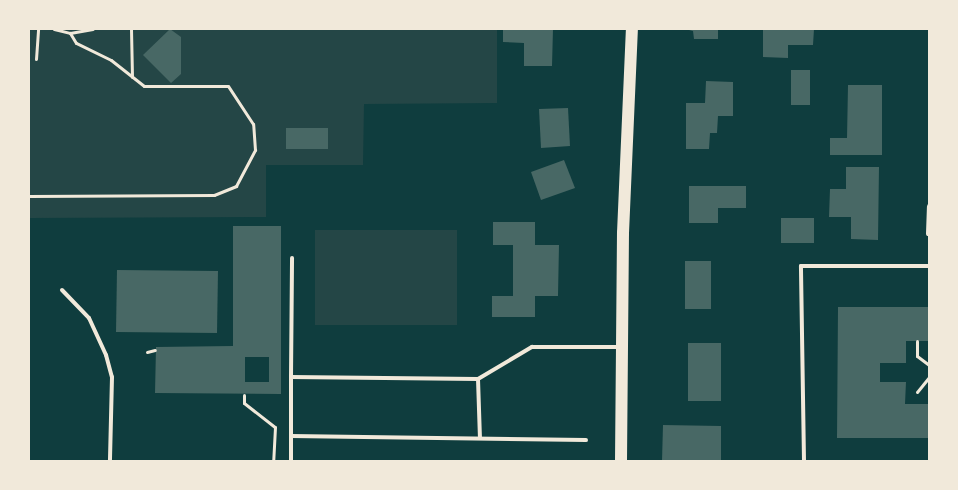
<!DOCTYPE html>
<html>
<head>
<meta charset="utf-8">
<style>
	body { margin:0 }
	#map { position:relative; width:958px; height:490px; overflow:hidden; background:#0f3d3e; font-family:"Nunito Sans",sans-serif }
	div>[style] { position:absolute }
	.green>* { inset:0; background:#244646 }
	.building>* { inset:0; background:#486865 }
	.path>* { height:3px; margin:-1.5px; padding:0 1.5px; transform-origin:1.5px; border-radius:1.5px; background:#f1e9da }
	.service>* { height:4px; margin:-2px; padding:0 2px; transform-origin:2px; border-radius:2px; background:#f1e9da }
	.minor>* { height:5px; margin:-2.5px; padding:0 2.5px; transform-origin:2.5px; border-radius:2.5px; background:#f1e9da }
	.primary>* { height:12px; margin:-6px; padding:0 6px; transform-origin:6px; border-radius:6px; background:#f1e9da }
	span { translate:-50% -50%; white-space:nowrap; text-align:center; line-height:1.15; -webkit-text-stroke:5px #f1e9da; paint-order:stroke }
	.frame { position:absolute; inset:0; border:30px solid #f1e9da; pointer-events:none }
</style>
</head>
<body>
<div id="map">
	<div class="green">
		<div style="clip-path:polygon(29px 29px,497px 29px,497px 103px,364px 104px,363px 165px,266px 165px,266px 217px,29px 218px)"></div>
		<div style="clip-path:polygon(315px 230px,457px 230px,457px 325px,315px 325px)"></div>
	</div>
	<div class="building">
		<div style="clip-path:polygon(170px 29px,181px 37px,181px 74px,171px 83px,143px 55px)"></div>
		<div style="clip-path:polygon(503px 29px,553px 29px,552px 66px,524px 66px,524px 43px,503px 42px)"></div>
		<div style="clip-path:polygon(685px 29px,718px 29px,718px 39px,694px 39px,693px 31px)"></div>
		<div style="clip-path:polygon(763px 29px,814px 29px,813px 45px,788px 45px,788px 58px,763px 57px)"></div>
		<div style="clip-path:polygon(791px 70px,810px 70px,810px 105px,791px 105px)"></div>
		<div style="clip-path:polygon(706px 81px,733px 82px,733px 116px,718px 116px,717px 133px,710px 133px,709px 149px,686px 149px,686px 103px,705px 103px)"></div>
		<div style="clip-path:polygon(848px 85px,882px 85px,882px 155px,830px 155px,830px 138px,847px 138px)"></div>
		<div style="clip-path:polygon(568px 108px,570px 146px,541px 148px,539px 109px)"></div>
		<div style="clip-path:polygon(286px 128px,328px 128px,328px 149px,286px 149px)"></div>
		<div style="clip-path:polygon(564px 160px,575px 188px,541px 200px,531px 172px)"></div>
		<div style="clip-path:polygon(846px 167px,879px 167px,878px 240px,851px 239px,851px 217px,829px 217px,830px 189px,846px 189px)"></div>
		<div style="clip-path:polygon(689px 186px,746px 186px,746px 208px,718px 208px,718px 223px,689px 223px)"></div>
		<div style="clip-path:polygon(781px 218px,814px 218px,814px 243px,781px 243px)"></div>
		<div style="clip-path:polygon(493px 222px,535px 222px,535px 245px,559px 245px,558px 296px,535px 296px,535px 317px,492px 317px,492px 296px,513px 296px,513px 245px,493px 245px)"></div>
		<div style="clip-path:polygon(evenodd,233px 226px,281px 226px,281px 394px,155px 393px,156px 347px,233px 346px,233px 226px,245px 357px,269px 357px,269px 382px,245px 382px,245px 357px)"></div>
		<div style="clip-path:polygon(685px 261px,711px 261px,711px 309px,685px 309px)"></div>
		<div style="clip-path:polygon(117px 270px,218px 271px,217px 333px,116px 332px)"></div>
		<div style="clip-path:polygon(838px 307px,929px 307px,929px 341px,906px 341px,906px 363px,880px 363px,880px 382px,906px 382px,905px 404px,929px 404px,929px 438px,837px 438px)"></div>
		<div style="clip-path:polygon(688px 343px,721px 343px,721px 401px,688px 401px)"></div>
		<div style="clip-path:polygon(663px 425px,721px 426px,721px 461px,662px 461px)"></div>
	</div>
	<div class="path">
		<div style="left:54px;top:29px;width:16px;rotate:14deg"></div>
		<div style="left:70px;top:33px;width:23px;rotate:-10deg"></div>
		<div style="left:131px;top:29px;width:48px;rotate:88.8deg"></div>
		<div style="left:36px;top:59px;width:30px;rotate:-86deg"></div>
		<div style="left:29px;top:196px;width:185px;rotate:-0.3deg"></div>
		<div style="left:214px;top:195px;width:24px;rotate:-22deg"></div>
		<div style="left:236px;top:186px;width:41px;rotate:-62.2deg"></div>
		<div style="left:255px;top:150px;width:26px;rotate:-94deg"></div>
		<div style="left:253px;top:124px;width:45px;rotate:-123.3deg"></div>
		<div style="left:228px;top:86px;width:84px;rotate:180deg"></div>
		<div style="left:144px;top:86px;width:42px;rotate:-141.8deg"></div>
		<div style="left:111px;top:60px;width:39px;rotate:-154deg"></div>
		<div style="left:76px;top:43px;width:12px;rotate:-121deg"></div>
		<div style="left:917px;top:341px;width:15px;rotate:90deg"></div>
		<div style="left:917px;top:356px;width:15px;rotate:37deg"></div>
		<div style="left:147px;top:352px;width:8px;rotate:-14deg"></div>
		<div style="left:917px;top:392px;width:19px;rotate:-51deg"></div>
		<div style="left:244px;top:395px;width:8px;rotate:90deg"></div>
		<div style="left:244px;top:403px;width:39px;rotate:38deg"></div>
		<div style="left:275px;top:427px;width:34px;rotate:93deg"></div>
	</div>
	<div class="service">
		<div style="left:62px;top:290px;width:39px;rotate:46deg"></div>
		<div style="left:89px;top:318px;width:41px;rotate:65.3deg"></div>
		<div style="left:106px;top:355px;width:23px;rotate:75deg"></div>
		<div style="left:112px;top:377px;width:84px;rotate:91.4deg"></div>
		<div style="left:291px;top:377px;width:119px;rotate:-89.5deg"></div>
		<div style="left:478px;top:379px;width:59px;rotate:88.1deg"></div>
		<div style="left:291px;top:436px;width:295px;rotate:0.8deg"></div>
		<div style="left:291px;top:461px;width:84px;rotate:-90deg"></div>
		<div style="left:291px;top:377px;width:187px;rotate:0.6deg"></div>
		<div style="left:478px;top:379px;width:63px;rotate:-30.7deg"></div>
		<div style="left:532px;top:347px;width:88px"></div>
		<div style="left:804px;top:461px;width:195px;rotate:-90.9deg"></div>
		<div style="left:801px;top:266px;width:128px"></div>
	</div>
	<div class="minor">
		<div style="left:928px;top:233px;width:27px;rotate:-88deg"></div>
	</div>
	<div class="primary">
		<div style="left:621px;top:461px;width:228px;rotate:-89.5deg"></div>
		<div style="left:623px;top:233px;width:204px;rotate:-87.5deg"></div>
	</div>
	<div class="frame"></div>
</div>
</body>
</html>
